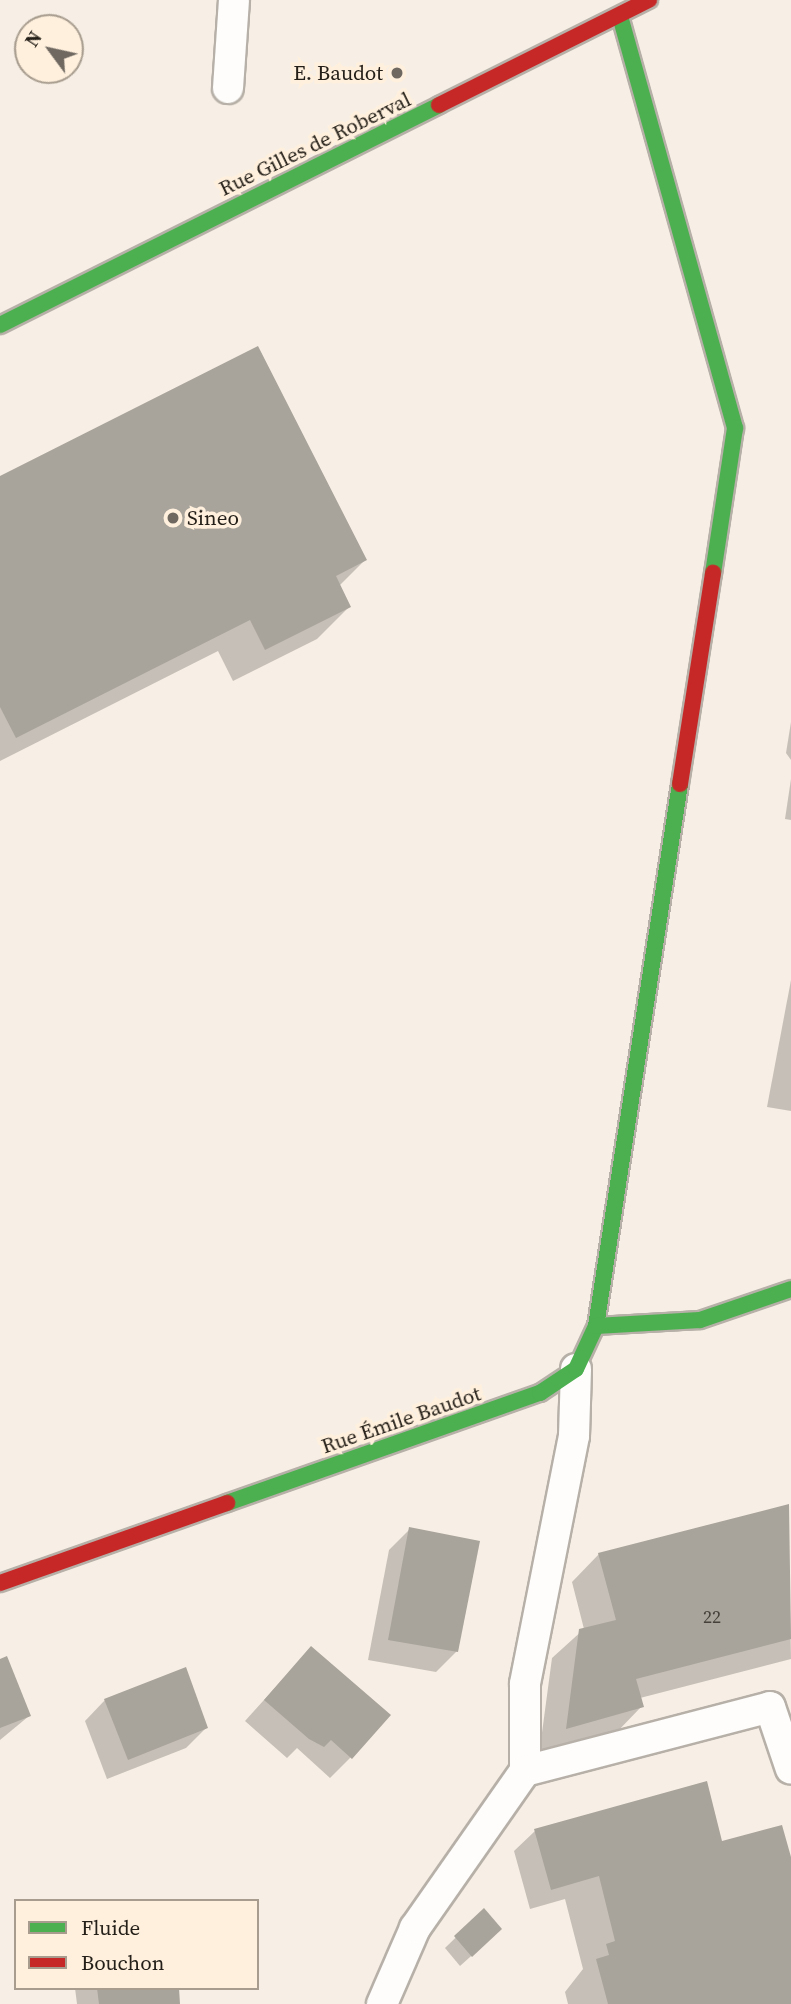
<!DOCTYPE html>
<html>
<head>
<meta charset="utf-8">
<style>
	body { margin:0 }
	#map { position:relative; width:791px; height:2004px; overflow:hidden; background:#f7efe5; font-family:"Source Serif 4",serif }
	div>[style] { position:absolute }
	.shadow>* { inset:0; background:#0003 }
	.building>* { inset:0; background:#a8a39b }
	.roads { filter:drop-shadow(2px 0 #b6b0a8) drop-shadow(-2px 0 #b6b0a8) drop-shadow(0 2px #b6b0a8) drop-shadow(0 -2px #b6b0a8) }
	.lane>* { height:30px; margin:-15px; padding:0 15px; transform-origin:15px; border-radius:15px; background:#fefdfb }
	.fast>* { height:16px; margin:-8px; padding:0 8px; transform-origin:8px; border-radius:8px; background:#4caf50 }
	.jam>* { height:16px; margin:-8px; padding:0 8px; transform-origin:8px; border-radius:8px; background:#c62828 }
	.dots>* { width:19px; height:19px; translate:-50% -50%; box-sizing:border-box; border:4px solid #fff0dd; border-radius:50% }
	span { translate:-50% -50%; white-space:nowrap; text-align:center; line-height:1.15; -webkit-text-stroke:7px #fff0dd; paint-order:stroke }
	.number-label { font-size:18px; color:#454039 }
	.number-label span { -webkit-text-stroke-width:0 }
	.poi-label { font-size:21px; color:#241f18 }
	.right { translate:-100% -50%; text-align:right }
	.left { translate:0 -50%; text-align:left }
	.street-label { font-size:21px; color:#241f18 }
	.legend { position:absolute; left:14px; top:1899px; width:245px; height:91px; box-sizing:border-box; background:#fff0dd; border:2px solid #a79c8e; margin:0; padding:9px 12px; list-style:none; font-size:21px; color:#241f18 }
	.legend li { display:flex; align-items:center; gap:14px; height:35px }
	.legend b { width:35px; border:2px solid #a79c8e }
	.north { position:absolute; left:14px; top:14px; width:70px; height:70px; box-sizing:border-box; background:#fff0dd; border:2px solid #a79c8e; border-radius:50%; rotate:303deg; font-size:19px; font-weight:700; line-height:28px; text-align:center; color:#241f18 }
	.north::after { content:''; display:block; margin:auto; width:24px; height:32px; background:#6e6860; clip-path:polygon(50% 0,100% 100%,50% 72%,0 100%) }
</style>
</head>
<body>
<div id="map">
	<div class="shadow">
		<div style="clip-path:polygon(0 478px,365px 560px,339px 586px,349px 607px,317px 639px,233px 681px,218px 651px,0 761px)"></div>
		<div style="clip-path:polygon(791px 722px,791px 760px,786px 753px)"></div>
		<div style="clip-path:polygon(791px 779px,791px 820px,785px 819px)"></div>
		<div style="clip-path:polygon(791px 980px,791px 1111px,767px 1107px)"></div>
		<div style="clip-path:polygon(788px 1506px,791px 1659px,640px 1698px,642px 1706px,615px 1734px,539px 1755px,552px 1658px,584px 1629px,572px 1582px,599px 1554px)"></div>
		<div style="clip-path:polygon(410px 1529px,457px 1651px,436px 1672px,368px 1660px,389px 1550px)"></div>
		<div style="clip-path:polygon(311px 1648px,351px 1757px,330px 1778px,297px 1748px,287px 1758px,245px 1721px)"></div>
		<div style="clip-path:polygon(0 1660px,29px 1716px,0 1740px)"></div>
		<div style="clip-path:polygon(105px 1700px,206px 1728px,186px 1748px,107px 1779px,85px 1721px)"></div>
		<div style="clip-path:polygon(535px 1831px,721px 1843px,791px 1863px,791px 2004px,568px 2004px,565px 1992px,583px 1969px,565px 1899px,530px 1909px,514px 1851px)"></div>
		<div style="clip-path:polygon(483px 1911px,489px 1940px,460px 1966px,445px 1948px)"></div>
		<div style="clip-path:polygon(75px 1988px,177px 1988px,179px 2004px,77px 2004px)"></div>
	</div>
	<div class="building">
		<div style="clip-path:polygon(258px 346px,367px 560px,336px 576px,351px 607px,265px 650px,250px 620px,16px 738px,0 707px,0 476px)"></div>
		<div style="clip-path:polygon(789px 1504px,791px 1639px,636px 1679px,644px 1707px,566px 1729px,579px 1629px,616px 1620px,598px 1553px)"></div>
		<div style="clip-path:polygon(409px 1527px,480px 1541px,458px 1652px,388px 1640px)"></div>
		<div style="clip-path:polygon(311px 1646px,391px 1715px,352px 1759px,331px 1740px,324px 1747px,309px 1739px,264px 1700px)"></div>
		<div style="clip-path:polygon(7px 1656px,31px 1716px,0 1728px,0 1659px)"></div>
		<div style="clip-path:polygon(186px 1667px,208px 1728px,128px 1760px,104px 1699px)"></div>
		<div style="clip-path:polygon(707px 1781px,722px 1841px,782px 1825px,791px 1857px,791px 2004px,608px 2004px,596px 1959px,609px 1955px,606px 1944px,615px 1941px,599px 1876px,551px 1890px,534px 1829px)"></div>
		<div style="clip-path:polygon(484px 1908px,502px 1929px,472px 1957px,454px 1936px)"></div>
		<div style="clip-path:polygon(97px 1988px,179px 1988px,180px 2004px,99px 2004px)"></div>
	</div>
	<div class="roads">
		<div class="lane">
			<div style="left:228px;top:88px;width:88px;rotate:-86.1deg"></div>
			<div style="left:576px;top:1369px;width:67px;rotate:91.7deg"></div>
			<div style="left:574px;top:1436px;width:253px;rotate:101.2deg"></div>
			<div style="left:525px;top:1684px;width:87px;rotate:90deg"></div>
			<div style="left:525px;top:1771px;width:253px;rotate:-14.6deg"></div>
			<div style="left:770px;top:1707px;width:65px;rotate:71.3deg"></div>
			<div style="left:382px;top:2004px;width:83px;rotate:-66.5deg"></div>
			<div style="left:415px;top:1928px;width:192px;rotate:-55deg"></div>
		</div>
		<div class="fast">
			<div style="left:620px;top:16px;width:428px;rotate:74.4deg"></div>
			<div style="left:735px;top:428px;width:147px;rotate:98.6deg"></div>
			<div style="left:0;top:325px;width:491px;rotate:-26.6deg"></div>
			<div style="left:596px;top:1326px;width:548px;rotate:-81.19deg"></div>
			<div style="left:227px;top:1503px;width:332px;rotate:-19.4deg"></div>
			<div style="left:540px;top:1393px;width:43px;rotate:-33.7deg"></div>
			<div style="left:576px;top:1369px;width:47px;rotate:-65.1deg"></div>
			<div style="left:596px;top:1326px;width:104px;rotate:-3.3deg"></div>
			<div style="left:700px;top:1320px;width:96px;rotate:-18.8deg"></div>
		</div>
		<div class="jam">
			<div style="left:439px;top:105px;width:235px;rotate:-26.6deg"></div>
			<div style="left:680px;top:784px;width:214px;rotate:-81.1deg"></div>
			<div style="left:0;top:1583px;width:241px;rotate:-19.4deg"></div>
		</div>
	</div>
	<div class="dots">
		<div style="left:397px;top:73px;background:#6e6860"></div>
		<div style="left:173px;top:518px;background:#6e6860"></div>
	</div>
	<div class="number-label">
		<span style="left:712px;top:1617px">22</span>
	</div>
	<div class="poi-label">
		<span class="right" style="left:383px;top:73px">E. Baudot</span>
		<span class="left" style="left:187px;top:518px">Sineo</span>
	</div>
	<div class="street-label">
		<span style="left:315px;top:144px;rotate:-26deg">Rue Gilles de Roberval</span>
		<span style="left:401px;top:1420px;rotate:-19deg">Rue Émile Baudot</span>
	</div>
	<ul class="legend">
	<li><b style="height:9px;background:#4caf50"></b>Fluide</li>
	<li><b style="height:9px;background:#c62828"></b>Bouchon</li>
	</ul>
	<div class="north">N</div>
</div>
</body>
</html>
